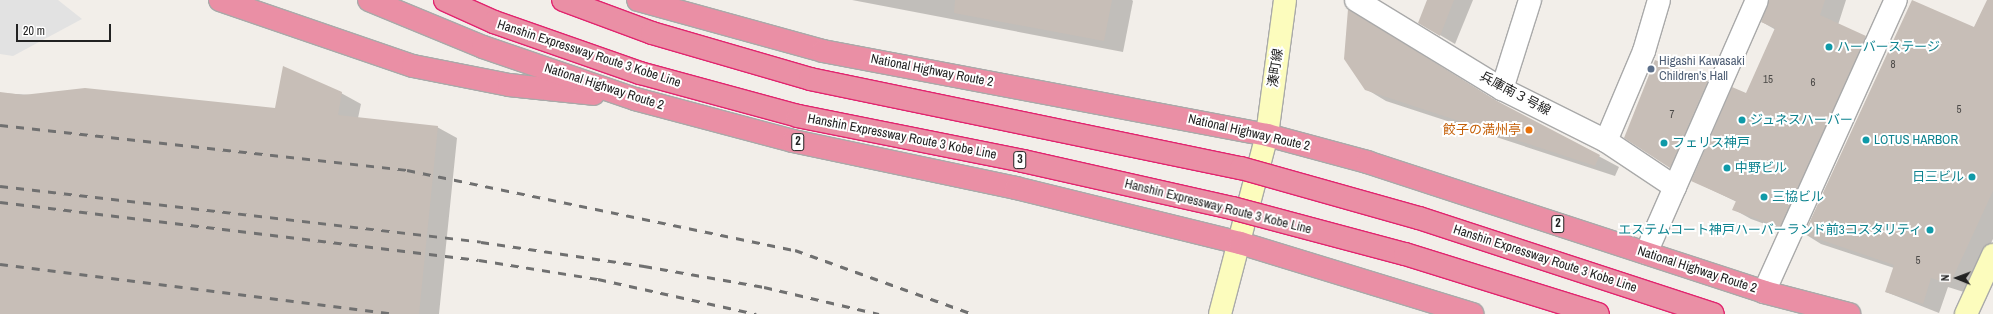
<!DOCTYPE html>
<html>
<head>
<meta charset="utf-8">
<style>
	body { margin:0 }
	#map { position:relative; width:1993px; height:314px; overflow:hidden; background:#f2eee9; font-family:"Archivo Narrow","Noto Sans JP",sans-serif }
	div>[style] { position:absolute }
	.parking>* { inset:0; background:#e2e2e2 }
	.shadow>* { inset:0; background:#0003 }
	.building>* { inset:0; background:#c7beb7 }
	.roads { filter:drop-shadow(1px 0 #a9a9a9) drop-shadow(-1px 0 #a9a9a9) drop-shadow(0 1px #a9a9a9) drop-shadow(0 -1px #a9a9a9) }
	.street>* { height:22px; margin:-11px; padding:0 11px; transform-origin:11px; border-radius:11px; background:#fff }
	.secondary>* { height:22px; margin:-11px; padding:0 11px; transform-origin:11px; border-radius:11px; background:#fcfcbd }
	.highway>* { height:22px; margin:-11px; padding:0 11px; transform-origin:11px; border-radius:11px; background:#ea8fa5 }
	.rail>* { height:3px; margin-top:-1.5px; transform-origin:0; background:repeating-linear-gradient(90deg,#707070 0 8px,transparent 0 16px) }
	.bridges { filter:drop-shadow(1px 0 #e1246e) drop-shadow(-1px 0 #e1246e) drop-shadow(0 1px #e1246e) drop-shadow(0 -1px #e1246e) }
	.highway-bridge>* { height:22px; margin:-11px; padding:0 11px; transform-origin:11px; border-radius:11px; background:#ea8fa5 }
	.dots>* { width:11px; height:11px; translate:-50% -50%; box-sizing:border-box; border:2px solid #fff; border-radius:50% }
	span { translate:-50% -50%; white-space:nowrap; text-align:center; line-height:1.15; -webkit-text-stroke:4px #fff; paint-order:stroke }
	.number-label { font-size:11px; color:#4b4947 }
	.number-label span { -webkit-text-stroke-width:0 }
	.shield-label span { padding:1px 3px; background:#fff; border:1px solid; border-radius:3px; -webkit-text-stroke-width:0 }
	.shield-label { font-size:12px; color:#222; font-weight:700 }
	.culture-label { font-size:13px; color:#0d838f }
	.left { translate:0 -50%; text-align:left }
	.right { translate:-100% -50%; text-align:right }
	.street-label { font-size:13px; color:#222 }
	.service-label { font-size:13px; color:#4e5e75 }
	.food-label { font-size:13px; color:#c56008 }
	.north { position:absolute; left:1937px; top:258px; width:40px; height:40px; -webkit-text-stroke:3px #fff; paint-order:stroke; rotate:271deg; font-size:11px; font-weight:700; line-height:16px; text-align:center; color:#222 }
	.north::after { content:''; display:block; margin:auto; width:14px; height:18px; background:#222; clip-path:polygon(50% 0,100% 100%,50% 72%,0 100%) }
	.scale { position:absolute; left:16px; top:24px; width:95px; height:18px; box-sizing:border-box; border:2px solid #222; border-top:0; padding-left:5px; font-size:12px; line-height:14px; white-space:nowrap; color:#222; -webkit-text-stroke:3px #fff; paint-order:stroke }
</style>
</head>
<body>
<div id="map">
	<div class="parking">
		<div style="clip-path:polygon(0 0,58px 0,82px 19px,13px 56px,0 54px)"></div>
	</div>
	<div class="shadow">
		<div style="clip-path:polygon(852px 0,1132px 0,1133px 1px,1123px 52px)"></div>
		<div style="clip-path:polygon(1428px 0,1473px 0,1455px 44px,1440px 35px)"></div>
		<div style="clip-path:polygon(1769px 0,1846px 0,1838px 25px,1883px 47px,1798px 236px,1751px 219px,1733px 209px,1737px 202px,1693px 181px,1746px 95px,1776px 30px,1762px 22px)"></div>
		<div style="clip-path:polygon(1988px 0,1993px 0,1993px 239px,1967px 293px,1948px 287px,1939px 313px,1886px 292px,1894px 268px,1821px 244px,1805px 234px,1974px 28px)"></div>
		<div style="clip-path:polygon(1368px 21px,1503px 105px,1619px 167px,1615px 176px,1386px 101px,1366px 89px)"></div>
		<div style="clip-path:polygon(1707px 82px,1723px 91px,1686px 176px,1670px 167px)"></div>
		<div style="clip-path:polygon(0 93px,276px 110px,341px 93px,361px 104px,358px 118px,437px 127px,457px 138px,439px 314px,0 314px)"></div>
	</div>
	<div class="building">
		<div style="clip-path:polygon(955px 0,1112px 0,1104px 41px,954px 13px)"></div>
		<div style="clip-path:polygon(1427px 0,1454px 0,1440px 36px,1418px 23px)"></div>
		<div style="clip-path:polygon(1769px 0,1825px 0,1820px 15px,1866px 36px,1780px 227px,1732px 210px,1736px 201px,1691px 181px,1732px 87px,1746px 93px,1775px 28px,1761px 22px)"></div>
		<div style="clip-path:polygon(1912px 0,1974px 27px,1987px 0,1993px 0,1993px 191px,1950px 284px,1931px 278px,1923px 304px,1885px 292px,1894px 265px,1804px 234px)"></div>
		<div style="clip-path:polygon(1348px 9px,1495px 100px,1600px 155px,1595px 166px,1365px 90px,1344px 59px)"></div>
		<div style="clip-path:polygon(1655px 60px,1708px 81px,1670px 168px,1624px 138px)"></div>
		<div style="clip-path:polygon(283px 66px,342px 92px,338px 115px,438px 126px,419px 314px,0 314px,0 92px,23px 95px,85px 88px,275px 108px)"></div>
	</div>
	<div class="roads">
		<div class="street">
			<div style="left:1356px;top:0;width:171px;rotate:31.4deg"></div>
			<div style="left:1502px;top:89px;width:116px;rotate:26.6deg"></div>
			<div style="left:1606px;top:141px;width:83px;rotate:33.7deg"></div>
			<div style="left:1502px;top:89px;width:93px;rotate:-72.5deg"></div>
			<div style="left:1606px;top:141px;width:98px;rotate:-67.1deg"></div>
			<div style="left:1644px;top:51px;width:53px;rotate:-73.6deg"></div>
			<div style="left:1646px;top:253px;width:276px;rotate:-66.3deg"></div>
			<div style="left:1764px;top:292px;width:320px;rotate:-65.7deg"></div>
		</div>
		<div class="secondary">
			<div style="left:1220px;top:314px;width:185px;rotate:-75.3deg"></div>
			<div style="left:1267px;top:135px;width:136px;rotate:-82.4deg"></div>
			<div style="left:1966px;top:314px;width:65px;rotate:-65.4deg"></div>
		</div>
		<div class="highway">
			<div style="left:220px;top:0;width:204px;rotate:18.9deg"></div>
			<div style="left:413px;top:66px;width:98px;rotate:11.2deg"></div>
			<div style="left:509px;top:85px;width:85px;rotate:6deg"></div>
			<div style="left:369px;top:0;width:123px;rotate:22.4deg"></div>
			<div style="left:483px;top:47px;width:161px;rotate:18.9deg"></div>
			<div style="left:635px;top:99px;width:163px;rotate:14.9deg"></div>
			<div style="left:793px;top:141px;width:228px;rotate:11.9deg"></div>
			<div style="left:1016px;top:188px;width:231px;rotate:13.8deg"></div>
			<div style="left:1240px;top:243px;width:243px;rotate:17deg"></div>
			<div style="left:638px;top:0;width:192px;rotate:15.4deg"></div>
			<div style="left:823px;top:51px;width:452px;rotate:10.7deg"></div>
			<div style="left:1267px;top:135px;width:104px;rotate:15.1deg"></div>
			<div style="left:1367px;top:162px;width:418px;rotate:18.1deg"></div>
			<div style="left:1764px;top:292px;width:88px;rotate:14.5deg"></div>
		</div>
	</div>
	<div class="rail">
		<div style="left:0;top:125px;width:409px;rotate:6.3deg"></div>
		<div style="left:407px;top:170px;width:396px;rotate:11.7deg"></div>
		<div style="left:795px;top:250px;width:189px;rotate:19.8deg"></div>
		<div style="left:0;top:186px;width:484px;rotate:6.6deg"></div>
		<div style="left:481px;top:242px;width:165px;rotate:8.4deg"></div>
		<div style="left:644px;top:266px;width:122px;rotate:9.9deg"></div>
		<div style="left:764px;top:287px;width:118px;rotate:13.2deg"></div>
		<div style="left:0;top:202px;width:482px;rotate:6.9deg"></div>
		<div style="left:479px;top:260px;width:121px;rotate:9.1deg"></div>
		<div style="left:598px;top:279px;width:162px;rotate:12.5deg"></div>
		<div style="left:0;top:264px;width:399px;rotate:7.2deg"></div>
	</div>
	<div class="bridges">
		<div class="highway-bridge">
			<div style="left:445px;top:0;width:54px;rotate:24.2deg"></div>
			<div style="left:494px;top:22px;width:155px;rotate:19.3deg"></div>
			<div style="left:640px;top:73px;width:164px;rotate:15.2deg"></div>
			<div style="left:798px;top:116px;width:229px;rotate:11.3deg"></div>
			<div style="left:1023px;top:161px;width:214px;rotate:12.7deg"></div>
			<div style="left:1232px;top:208px;width:179px;rotate:14.9deg"></div>
			<div style="left:1405px;top:254px;width:202px;rotate:17.3deg"></div>
			<div style="left:563px;top:0;width:95px;rotate:20.3deg"></div>
			<div style="left:652px;top:33px;width:165px;rotate:16.2deg"></div>
			<div style="left:810px;top:79px;width:440px;rotate:11.7deg"></div>
			<div style="left:1241px;top:168px;width:185px;rotate:15.7deg"></div>
			<div style="left:1419px;top:218px;width:309px;rotate:18.1deg"></div>
		</div>
	</div>
	<div class="dots">
		<div style="left:1829px;top:47px;background:#0f9aa8"></div>
		<div style="left:1651px;top:69px;background:#5c6f8a"></div>
		<div style="left:1742px;top:120px;background:#0f9aa8"></div>
		<div style="left:1529px;top:130px;background:#e8710a"></div>
		<div style="left:1866px;top:140px;background:#0f9aa8"></div>
		<div style="left:1664px;top:143px;background:#0f9aa8"></div>
		<div style="left:1727px;top:168px;background:#0f9aa8"></div>
		<div style="left:1972px;top:177px;background:#0f9aa8"></div>
		<div style="left:1764px;top:197px;background:#0f9aa8"></div>
		<div style="left:1930px;top:230px;background:#0f9aa8"></div>
	</div>
	<div class="number-label">
		<span style="left:1893px;top:64px">8</span>
		<span style="left:1768px;top:79px">15</span>
		<span style="left:1813px;top:82px">6</span>
		<span style="left:1959px;top:109px">5</span>
		<span style="left:1672px;top:114px">7</span>
		<span style="left:1918px;top:260px">5</span>
	</div>
	<div class="shield-label">
		<span style="left:798px;top:142px">2</span>
		<span style="left:1020px;top:160px">3</span>
		<span style="left:1558px;top:224px">2</span>
	</div>
	<div class="culture-label">
		<span class="left" style="left:1837px;top:47px">ハーバーステージ</span>
		<span class="left" style="left:1750px;top:120px">ジュネスハーバー</span>
		<span class="left" style="left:1874px;top:140px">LOTUS HARBOR</span>
		<span class="left" style="left:1672px;top:143px">フェリス神戸</span>
		<span class="left" style="left:1735px;top:168px">中野ビル</span>
		<span class="right" style="left:1964px;top:177px">日三ビル</span>
		<span class="left" style="left:1772px;top:197px">三協ビル</span>
		<span class="right" style="left:1922px;top:230px">エステムコート神戸ハーバーランド前3コスタリティ</span>
	</div>
	<div class="street-label">
		<span style="left:589px;top:54px;rotate:18deg">Hanshin Expressway Route 3 Kobe Line</span>
		<span style="left:1276px;top:68px;rotate:-82deg">湊町線</span>
		<span style="left:932px;top:71px;rotate:11deg">National Highway Route 2</span>
		<span style="left:604px;top:87px;rotate:18deg">National Highway Route 2</span>
		<span style="left:1515px;top:94px;rotate:28deg">兵庫南３号線</span>
		<span style="left:1249px;top:133px;rotate:13deg">National Highway Route 2</span>
		<span style="left:902px;top:137px;rotate:11deg">Hanshin Expressway Route 3 Kobe Line</span>
		<span style="left:1218px;top:207px;rotate:14deg">Hanshin Expressway Route 3 Kobe Line</span>
		<span style="left:1545px;top:259px;rotate:18deg">Hanshin Expressway Route 3 Kobe Line</span>
		<span style="left:1697px;top:270px;rotate:18deg">National Highway Route 2</span>
	</div>
	<div class="service-label">
		<span class="left" style="left:1659px;top:69px">Higashi Kawasaki<br>Children's Hall</span>
	</div>
	<div class="food-label">
		<span class="right" style="left:1521px;top:130px">餃子の満州亭</span>
	</div>
	<div class="north">N</div>
	<div class="scale">20 m</div>
</div>
</body>
</html>
